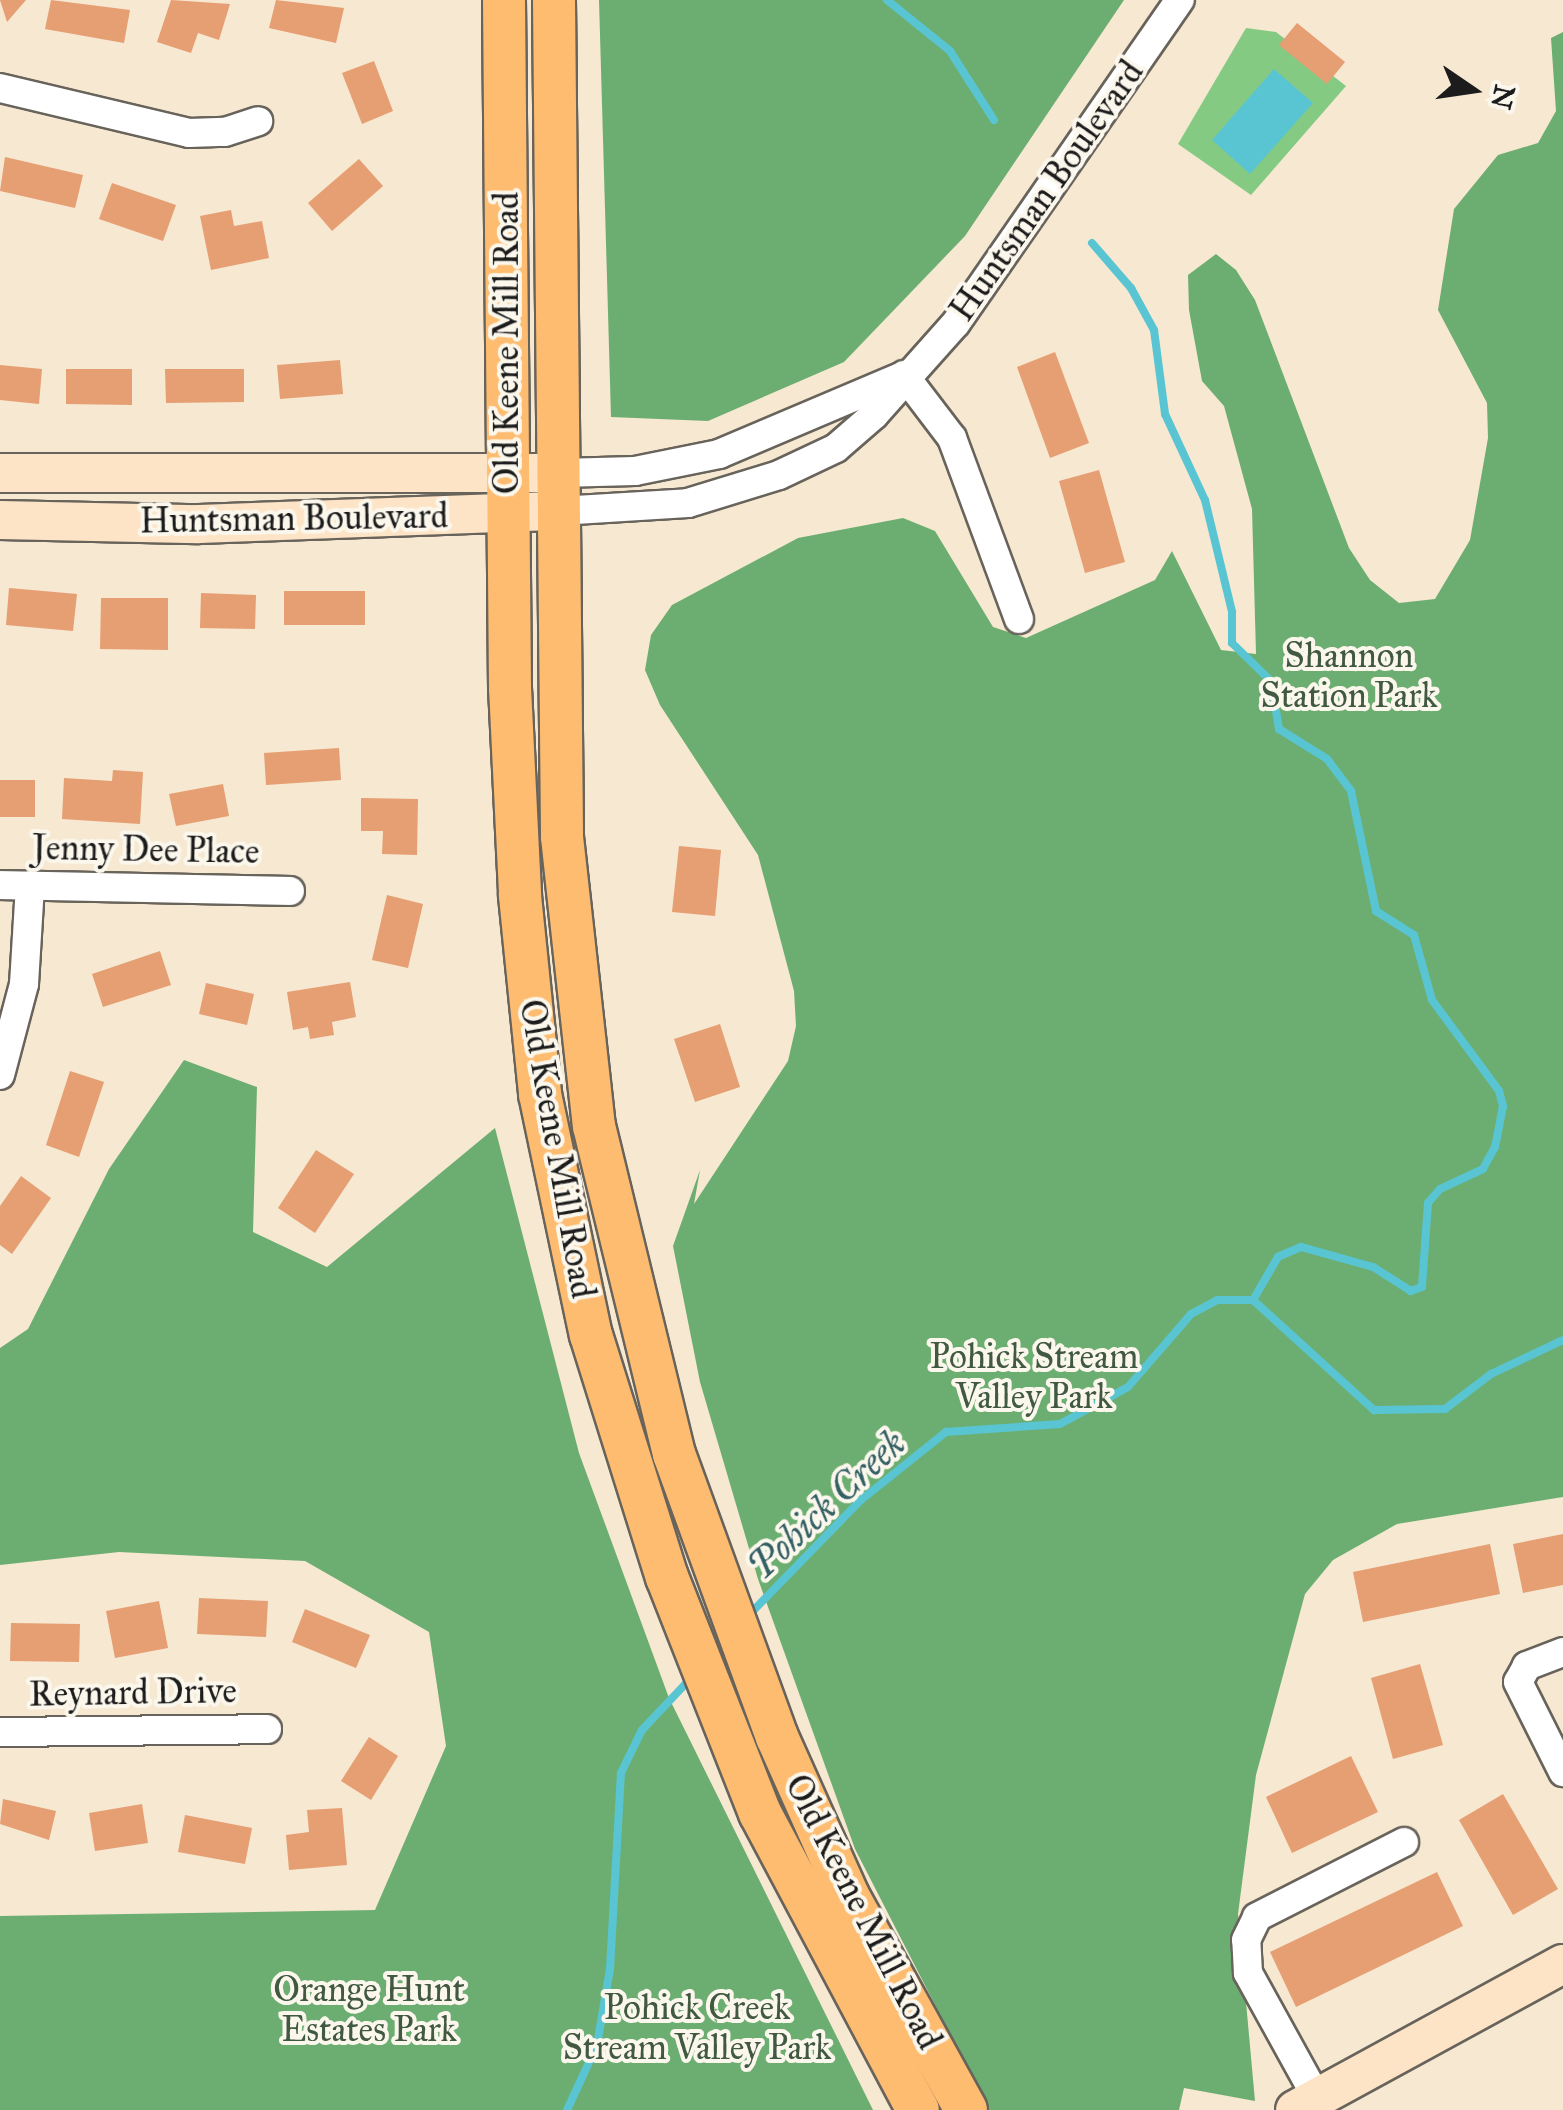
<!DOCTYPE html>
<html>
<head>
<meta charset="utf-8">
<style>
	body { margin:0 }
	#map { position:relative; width:1563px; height:2110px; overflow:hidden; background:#f6e8d1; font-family:"IM FELL Great Primer",serif }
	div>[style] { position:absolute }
	.green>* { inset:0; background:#85ca83 }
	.forest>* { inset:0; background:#6cae71 }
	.water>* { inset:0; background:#59c5d3 }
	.stream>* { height:8px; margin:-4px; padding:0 4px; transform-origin:4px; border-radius:4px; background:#59c5d3 }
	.building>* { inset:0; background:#e69e73 }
	.roads { filter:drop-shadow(2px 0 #68635b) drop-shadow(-2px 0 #68635b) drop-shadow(0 2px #68635b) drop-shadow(0 -2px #68635b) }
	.street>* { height:28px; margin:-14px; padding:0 14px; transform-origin:14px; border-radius:14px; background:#fff }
	.secondary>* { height:38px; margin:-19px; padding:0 19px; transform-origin:19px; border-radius:19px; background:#fee4c6 }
	.primary>* { height:42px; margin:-21px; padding:0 21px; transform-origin:21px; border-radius:21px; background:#fdbc70 }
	span { translate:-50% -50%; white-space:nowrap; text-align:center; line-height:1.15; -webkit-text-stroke:8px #fbf7ec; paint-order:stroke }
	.street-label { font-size:35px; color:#1c1c1c }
	.park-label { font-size:35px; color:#415940 }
	.water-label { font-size:38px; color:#346065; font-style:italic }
	.north { position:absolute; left:1423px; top:40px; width:100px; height:100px; -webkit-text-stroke:8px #fbf7ec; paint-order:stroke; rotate:103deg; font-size:28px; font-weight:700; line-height:40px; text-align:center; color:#1c1c1c }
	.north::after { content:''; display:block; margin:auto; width:35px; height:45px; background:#1c1c1c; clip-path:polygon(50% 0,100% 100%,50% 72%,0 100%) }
</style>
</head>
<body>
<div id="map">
	<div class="green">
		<div style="clip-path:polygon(1246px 28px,1276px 32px,1346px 86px,1251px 195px,1178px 144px)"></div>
	</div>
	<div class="forest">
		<div style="clip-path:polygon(599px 0,1124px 0,965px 236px,844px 362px,708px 421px,611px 417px)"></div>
		<div style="clip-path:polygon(1563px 32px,1563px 1497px,1397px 1524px,1333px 1560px,1305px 1594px,1256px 1775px,1238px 1914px,1255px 2101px,1184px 2088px,1179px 2110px,989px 2110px,855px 1849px,758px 1579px,700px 1382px,673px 1246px,700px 1170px,694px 1204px,788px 1061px,796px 1026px,794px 991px,758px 855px,660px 705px,645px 670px,651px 635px,672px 605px,798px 538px,903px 518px,935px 531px,993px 627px,1026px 638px,1155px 580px,1172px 551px,1221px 650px,1256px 654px,1252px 509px,1224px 406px,1202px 381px,1189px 310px,1188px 275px,1216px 254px,1236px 270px,1255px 300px,1349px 548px,1370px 580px,1399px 603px,1435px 599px,1470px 540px,1488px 438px,1487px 403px,1438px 310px,1454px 209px,1498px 155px,1538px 143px,1556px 111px,1551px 38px)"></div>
		<div style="clip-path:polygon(184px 1060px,257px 1087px,253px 1232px,327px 1267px,495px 1128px,579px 1453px,669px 1698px,873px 2110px,0 2110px,0 1916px,375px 1910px,446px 1746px,429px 1632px,305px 1561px,119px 1552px,0 1565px,0 1348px,28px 1329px,109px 1169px)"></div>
	</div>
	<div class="water">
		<div style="clip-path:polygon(1274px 69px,1313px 103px,1250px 174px,1212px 140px)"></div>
	</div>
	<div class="stream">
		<div style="left:887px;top:0;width:81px;rotate:39deg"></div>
		<div style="left:950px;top:51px;width:82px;rotate:57.5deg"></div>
		<div style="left:1092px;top:243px;width:60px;rotate:49.1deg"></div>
		<div style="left:1131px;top:288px;width:48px;rotate:61.3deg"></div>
		<div style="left:1154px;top:330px;width:85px;rotate:82.5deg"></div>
		<div style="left:1165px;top:414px;width:95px;rotate:65.1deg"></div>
		<div style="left:1205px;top:500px;width:115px;rotate:76.4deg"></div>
		<div style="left:1232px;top:612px;width:31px;rotate:90deg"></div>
		<div style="left:1232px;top:643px;width:54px;rotate:44.3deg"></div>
		<div style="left:1271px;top:681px;width:49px;rotate:80.5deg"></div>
		<div style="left:1279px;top:729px;width:57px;rotate:32deg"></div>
		<div style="left:1327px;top:759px;width:40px;rotate:53deg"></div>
		<div style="left:1351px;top:791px;width:123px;rotate:78.2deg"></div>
		<div style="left:1376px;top:911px;width:45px;rotate:32.3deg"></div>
		<div style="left:1414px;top:935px;width:67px;rotate:74.5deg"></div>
		<div style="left:1432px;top:1000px;width:113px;rotate:53.6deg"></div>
		<div style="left:1499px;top:1091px;width:16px;rotate:75deg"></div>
		<div style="left:1503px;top:1106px;width:42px;rotate:101deg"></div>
		<div style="left:1495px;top:1147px;width:25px;rotate:119deg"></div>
		<div style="left:1483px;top:1169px;width:47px;rotate:155.1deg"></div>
		<div style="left:1440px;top:1189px;width:18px;rotate:131deg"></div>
		<div style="left:1428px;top:1203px;width:84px;rotate:94.1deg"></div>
		<div style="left:1422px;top:1287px;width:12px;rotate:160deg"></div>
		<div style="left:1411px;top:1291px;width:45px;rotate:-147.7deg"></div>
		<div style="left:1373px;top:1267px;width:75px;rotate:-164.5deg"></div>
		<div style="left:1301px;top:1247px;width:25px;rotate:157deg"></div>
		<div style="left:1278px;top:1257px;width:50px;rotate:120.2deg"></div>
		<div style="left:749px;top:1615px;width:161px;rotate:-45.8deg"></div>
		<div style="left:861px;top:1500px;width:109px;rotate:-38.7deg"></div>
		<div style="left:946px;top:1432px;width:114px;rotate:-4deg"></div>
		<div style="left:1060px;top:1424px;width:77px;rotate:-28.6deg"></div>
		<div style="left:1128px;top:1387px;width:96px;rotate:-49.2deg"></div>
		<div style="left:1191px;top:1314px;width:30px;rotate:-28deg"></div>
		<div style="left:1217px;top:1300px;width:36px"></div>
		<div style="left:1253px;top:1300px;width:164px;rotate:42.3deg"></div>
		<div style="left:1374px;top:1410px;width:71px;rotate:-0.8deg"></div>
		<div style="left:1445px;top:1409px;width:58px;rotate:-37.3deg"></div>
		<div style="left:1491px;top:1374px;width:80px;rotate:-25.3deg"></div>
		<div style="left:567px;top:2110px;width:72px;rotate:-65.2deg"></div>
		<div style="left:597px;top:2045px;width:77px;rotate:-80.3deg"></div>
		<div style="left:610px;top:1969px;width:196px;rotate:-86.8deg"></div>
		<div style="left:621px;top:1773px;width:48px;rotate:-64deg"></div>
		<div style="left:642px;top:1730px;width:73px;rotate:-46.7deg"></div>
	</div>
	<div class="building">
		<div style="clip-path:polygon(0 0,26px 0,7px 22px)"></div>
		<div style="clip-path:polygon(51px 0,130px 10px,124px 43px,45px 29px)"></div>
		<div style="clip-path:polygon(171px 0,230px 4px,219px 40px,198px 33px,191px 53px,157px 42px)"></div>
		<div style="clip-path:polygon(276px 0,344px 8px,336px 43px,269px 28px)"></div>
		<div style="clip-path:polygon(1297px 23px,1345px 62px,1327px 84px,1279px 45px)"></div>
		<div style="clip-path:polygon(374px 61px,393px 111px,362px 124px,342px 73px)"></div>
		<div style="clip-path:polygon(5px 157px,83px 175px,75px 208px,0 191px)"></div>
		<div style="clip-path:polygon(359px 159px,383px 186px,332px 231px,308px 203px)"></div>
		<div style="clip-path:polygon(112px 183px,176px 205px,163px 241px,99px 219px)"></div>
		<div style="clip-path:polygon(231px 210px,234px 226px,262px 221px,269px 258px,211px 270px,200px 216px)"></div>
		<div style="clip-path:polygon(1055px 352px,1089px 443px,1050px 458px,1017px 367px)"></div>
		<div style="clip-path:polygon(340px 360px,343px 394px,280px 399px,277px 365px)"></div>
		<div style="clip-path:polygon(0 365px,42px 369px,39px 404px,0 400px)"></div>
		<div style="clip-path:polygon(66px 369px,132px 369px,132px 405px,66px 404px)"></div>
		<div style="clip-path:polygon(165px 369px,244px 369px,244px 402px,166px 403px)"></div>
		<div style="clip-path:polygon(1099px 470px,1125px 562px,1085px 573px,1059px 481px)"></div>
		<div style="clip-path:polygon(9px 588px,77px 594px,73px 631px,6px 625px)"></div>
		<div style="clip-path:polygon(284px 591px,365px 591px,365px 625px,284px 625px)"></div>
		<div style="clip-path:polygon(201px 593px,256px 595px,255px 629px,200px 628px)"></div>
		<div style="clip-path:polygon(101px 598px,168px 598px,168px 650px,100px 649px)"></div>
		<div style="clip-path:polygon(339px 748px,341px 780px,266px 785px,264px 753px)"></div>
		<div style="clip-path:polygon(113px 770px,143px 772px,140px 824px,62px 819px,64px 778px,112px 781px)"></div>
		<div style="clip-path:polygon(0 780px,35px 780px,35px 817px,0 817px)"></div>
		<div style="clip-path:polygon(223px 784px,229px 816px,176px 826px,169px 794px)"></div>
		<div style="clip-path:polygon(361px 798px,418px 799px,417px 855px,382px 854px,383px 831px,361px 831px)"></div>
		<div style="clip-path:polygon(679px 846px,721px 850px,715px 916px,672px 912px)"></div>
		<div style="clip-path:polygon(387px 895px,423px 904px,408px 968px,372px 960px)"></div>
		<div style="clip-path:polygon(160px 951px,171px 985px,103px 1007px,92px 974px)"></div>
		<div style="clip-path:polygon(350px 982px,356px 1017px,332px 1022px,334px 1035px,310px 1039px,308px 1027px,293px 1030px,287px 992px)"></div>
		<div style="clip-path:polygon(206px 983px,254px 994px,247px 1025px,199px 1014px)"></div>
		<div style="clip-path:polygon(720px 1024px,740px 1087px,695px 1102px,674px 1039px)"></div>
		<div style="clip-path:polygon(70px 1071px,104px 1082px,79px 1157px,46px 1145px)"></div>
		<div style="clip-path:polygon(316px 1150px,354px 1174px,315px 1233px,278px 1208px)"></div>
		<div style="clip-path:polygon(21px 1176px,51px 1198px,12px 1254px,0 1245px,0 1206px)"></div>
		<div style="clip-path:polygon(1563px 1534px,1563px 1585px,1523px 1593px,1513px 1544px)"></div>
		<div style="clip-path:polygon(1490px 1544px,1500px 1594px,1363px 1622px,1353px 1572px)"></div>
		<div style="clip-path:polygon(199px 1598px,268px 1601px,266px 1637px,197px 1634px)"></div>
		<div style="clip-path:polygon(159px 1601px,168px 1648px,115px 1658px,106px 1611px)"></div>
		<div style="clip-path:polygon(305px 1609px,370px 1635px,356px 1668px,292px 1642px)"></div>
		<div style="clip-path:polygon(11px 1623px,80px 1624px,79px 1662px,10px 1661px)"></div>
		<div style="clip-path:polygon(1420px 1664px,1443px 1745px,1393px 1759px,1371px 1678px)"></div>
		<div style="clip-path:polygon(369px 1737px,398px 1756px,371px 1800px,341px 1781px)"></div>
		<div style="clip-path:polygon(1351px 1756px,1378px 1812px,1292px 1853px,1266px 1797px)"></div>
		<div style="clip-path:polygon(1503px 1794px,1558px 1889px,1513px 1915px,1459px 1820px)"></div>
		<div style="clip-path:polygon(3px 1799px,56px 1811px,49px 1840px,0 1824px)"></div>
		<div style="clip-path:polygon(142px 1804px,148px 1843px,95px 1851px,89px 1813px)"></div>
		<div style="clip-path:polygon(342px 1808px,347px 1865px,289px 1870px,286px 1835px,309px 1832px,307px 1810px)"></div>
		<div style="clip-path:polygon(185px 1815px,252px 1828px,245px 1864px,178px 1852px)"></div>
		<div style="clip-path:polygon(1437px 1872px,1463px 1926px,1296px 2007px,1270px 1952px)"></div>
	</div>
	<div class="roads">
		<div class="street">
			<div style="left:0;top:88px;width:194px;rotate:13.4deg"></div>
			<div style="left:189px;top:133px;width:36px;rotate:-2deg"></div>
			<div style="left:225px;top:132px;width:35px;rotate:-18deg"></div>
			<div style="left:904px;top:375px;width:79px;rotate:52.7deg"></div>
			<div style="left:952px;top:438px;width:193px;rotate:69.7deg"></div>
			<div style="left:559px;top:473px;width:76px;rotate:-1.5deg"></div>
			<div style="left:635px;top:471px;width:86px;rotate:-11.4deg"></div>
			<div style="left:719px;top:454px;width:200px;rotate:-23deg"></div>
			<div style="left:559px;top:511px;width:129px;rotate:-3.5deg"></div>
			<div style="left:688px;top:503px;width:95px;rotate:-17.1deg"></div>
			<div style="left:779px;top:475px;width:63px;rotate:-25.3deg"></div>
			<div style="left:836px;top:448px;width:50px;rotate:-41deg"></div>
			<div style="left:874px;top:415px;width:123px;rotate:-48.3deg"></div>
			<div style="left:956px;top:323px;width:393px;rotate:-55.3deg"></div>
			<div style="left:0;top:885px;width:290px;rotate:1.2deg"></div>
			<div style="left:0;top:1075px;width:94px;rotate:-75.2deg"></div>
			<div style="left:24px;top:984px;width:99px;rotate:-86.5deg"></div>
			<div style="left:1563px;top:1652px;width:39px;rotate:159deg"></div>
			<div style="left:1527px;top:1666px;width:18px;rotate:119deg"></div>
			<div style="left:1518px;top:1682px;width:101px;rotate:63.4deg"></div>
			<div style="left:0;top:1732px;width:267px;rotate:-0.6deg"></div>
			<div style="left:1317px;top:2098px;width:143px;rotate:-118.9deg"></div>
			<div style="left:1248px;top:1973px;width:33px;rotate:-93deg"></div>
			<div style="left:1246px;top:1940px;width:25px;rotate:-64deg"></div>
			<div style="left:1257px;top:1917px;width:165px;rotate:-27deg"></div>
		</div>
		<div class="secondary">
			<div style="left:0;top:473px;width:559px"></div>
			<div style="left:0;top:520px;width:199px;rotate:1.2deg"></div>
			<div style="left:199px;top:524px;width:360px;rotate:-2.1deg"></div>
			<div style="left:1295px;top:2110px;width:305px;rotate:-28.6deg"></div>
		</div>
		<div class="primary">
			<div style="left:504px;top:0;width:688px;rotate:89.5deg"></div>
			<div style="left:510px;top:688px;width:208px;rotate:87.2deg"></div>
			<div style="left:520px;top:896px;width:199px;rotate:84.2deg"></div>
			<div style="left:540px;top:1094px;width:246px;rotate:78.1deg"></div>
			<div style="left:591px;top:1335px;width:254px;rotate:72.6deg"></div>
			<div style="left:667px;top:1577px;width:254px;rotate:68.5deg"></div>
			<div style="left:760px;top:1813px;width:336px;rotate:62deg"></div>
			<div style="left:554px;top:0;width:837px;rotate:89.45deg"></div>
			<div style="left:562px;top:837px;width:291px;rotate:83.7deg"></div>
			<div style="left:594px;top:1126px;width:338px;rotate:76.3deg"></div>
			<div style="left:674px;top:1454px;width:301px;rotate:70deg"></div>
			<div style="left:777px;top:1737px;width:174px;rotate:65.9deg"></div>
			<div style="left:848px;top:1896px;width:244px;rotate:61.1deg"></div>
		</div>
	</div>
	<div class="street-label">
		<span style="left:1047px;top:191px;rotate:-55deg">Huntsman Boulevard</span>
		<span style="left:507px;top:343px;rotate:-90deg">Old Keene Mill Road</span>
		<span style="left:294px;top:519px;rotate:-1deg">Huntsman Boulevard</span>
		<span style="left:146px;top:850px;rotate:1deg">Jenny Dee Place</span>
		<span style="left:557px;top:1149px;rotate:80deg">Old Keene Mill Road</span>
		<span style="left:133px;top:1693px;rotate:-1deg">Reynard Drive</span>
		<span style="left:863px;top:1912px;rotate:63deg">Old Keene Mill Road</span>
	</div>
	<div class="park-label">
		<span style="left:1349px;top:676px">Shannon<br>Station Park</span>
		<span style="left:1034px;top:1377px">Pohick Stream<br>Valley Park</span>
		<span style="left:369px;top:2010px">Orange Hunt<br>Estates Park</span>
		<span style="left:697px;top:2028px">Pohick Creek<br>Stream Valley Park</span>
	</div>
	<div class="water-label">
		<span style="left:827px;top:1505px;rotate:-43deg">Pohick Creek</span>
	</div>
	<div class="north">N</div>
</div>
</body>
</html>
